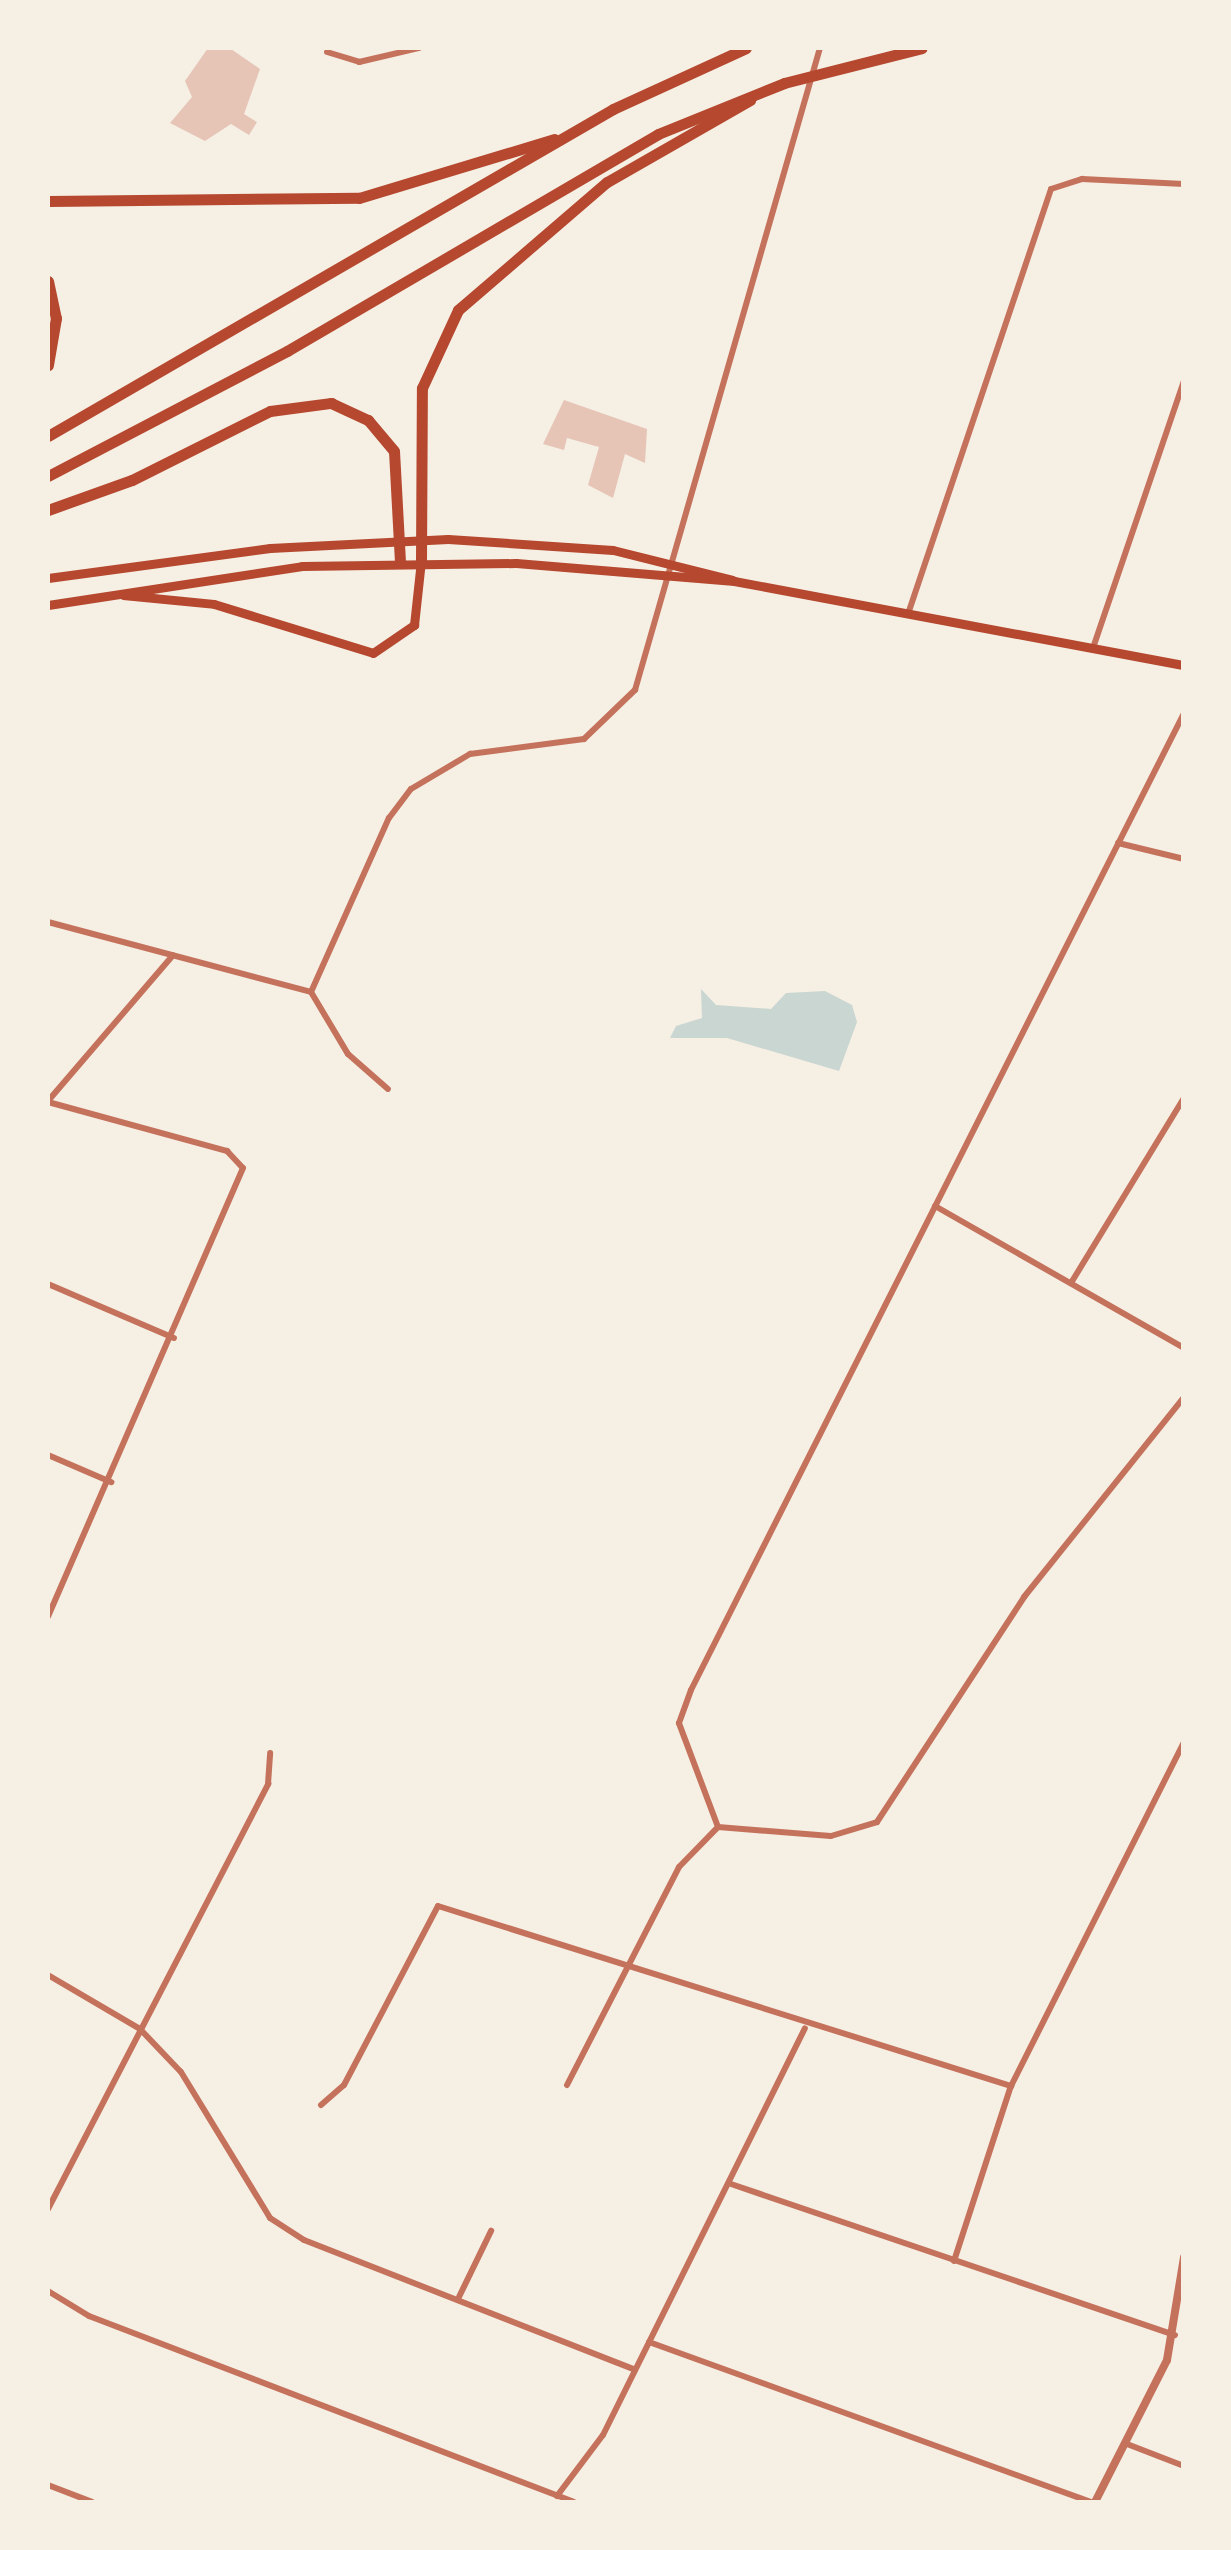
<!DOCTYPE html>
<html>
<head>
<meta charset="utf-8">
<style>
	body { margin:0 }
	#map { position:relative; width:1231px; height:2550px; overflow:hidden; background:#f6efe4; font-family:"DM Sans",sans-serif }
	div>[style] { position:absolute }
	.water>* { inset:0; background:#c9d6d2 }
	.building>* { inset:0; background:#e6c5b7 }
	.minor>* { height:6px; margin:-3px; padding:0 3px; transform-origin:3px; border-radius:3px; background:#c5725c }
	.tertiary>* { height:8px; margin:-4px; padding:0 4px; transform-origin:4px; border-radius:4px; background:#c5725c }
	.secondary>* { height:9px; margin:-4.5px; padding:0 4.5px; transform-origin:4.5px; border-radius:4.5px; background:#b5482f }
	.motorway>* { height:11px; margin:-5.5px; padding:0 5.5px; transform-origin:5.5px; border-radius:5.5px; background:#b5482f }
	span { translate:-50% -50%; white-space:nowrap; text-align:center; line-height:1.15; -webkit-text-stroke:8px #f6efe4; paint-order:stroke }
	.frame { position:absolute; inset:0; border:50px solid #f6efe4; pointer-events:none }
</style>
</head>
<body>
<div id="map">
	<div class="water">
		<div style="clip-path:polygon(701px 989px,716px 1005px,771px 1009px,786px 993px,825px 991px,852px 1005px,857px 1022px,839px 1071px,727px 1038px,670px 1038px,676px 1026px,702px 1018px)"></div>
	</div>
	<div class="building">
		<div style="clip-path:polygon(208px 48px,231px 49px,260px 69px,244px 114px,257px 122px,249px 135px,231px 124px,205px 141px,170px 123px,192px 97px,185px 81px)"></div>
		<div style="clip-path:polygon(564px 400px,647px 429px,645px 463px,625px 454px,613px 498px,588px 485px,599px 447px,567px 438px,564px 450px,543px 444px)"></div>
	</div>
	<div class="minor">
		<div style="left:327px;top:52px;width:34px;rotate:17deg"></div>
		<div style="left:359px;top:62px;width:62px;rotate:-13.1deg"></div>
		<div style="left:908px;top:614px;width:448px;rotate:-71.4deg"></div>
		<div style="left:1051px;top:189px;width:33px;rotate:-18deg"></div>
		<div style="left:1082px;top:179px;width:102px;rotate:2.8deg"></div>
		<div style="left:1093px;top:648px;width:283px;rotate:-71.2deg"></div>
		<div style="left:1118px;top:843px;width:68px;rotate:13.6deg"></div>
		<div style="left:48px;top:922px;width:272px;rotate:14.9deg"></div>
		<div style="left:311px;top:992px;width:72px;rotate:59.2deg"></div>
		<div style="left:348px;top:1054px;width:53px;rotate:41.2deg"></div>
		<div style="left:311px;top:992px;width:191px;rotate:-65.9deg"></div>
		<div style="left:389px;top:818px;width:36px;rotate:-53deg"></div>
		<div style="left:411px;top:789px;width:69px;rotate:-30.7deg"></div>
		<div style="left:470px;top:754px;width:115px;rotate:-7.5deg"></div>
		<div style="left:584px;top:739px;width:71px;rotate:-43.9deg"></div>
		<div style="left:635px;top:690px;width:668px;rotate:-73.93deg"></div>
		<div style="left:48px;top:1101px;width:192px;rotate:-49.4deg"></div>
		<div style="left:48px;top:1102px;width:186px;rotate:15.3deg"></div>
		<div style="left:227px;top:1151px;width:23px;rotate:47deg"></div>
		<div style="left:243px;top:1168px;width:489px;rotate:113.5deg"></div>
		<div style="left:935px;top:1206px;width:287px;rotate:29.7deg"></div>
		<div style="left:1071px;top:1283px;width:217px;rotate:-58.6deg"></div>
		<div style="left:48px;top:1284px;width:137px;rotate:23.2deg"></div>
		<div style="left:48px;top:1455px;width:69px;rotate:23.2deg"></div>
		<div style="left:718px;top:1827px;width:111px;rotate:-110.6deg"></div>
		<div style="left:679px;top:1723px;width:35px;rotate:-70deg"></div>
		<div style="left:691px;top:1690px;width:1094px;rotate:-63.22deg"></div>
		<div style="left:48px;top:1975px;width:107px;rotate:30.4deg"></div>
		<div style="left:140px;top:2029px;width:59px;rotate:46.4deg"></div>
		<div style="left:181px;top:2072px;width:171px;rotate:58.6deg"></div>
		<div style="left:270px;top:2218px;width:40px;rotate:32.9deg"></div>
		<div style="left:304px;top:2240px;width:354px;rotate:21.4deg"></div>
		<div style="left:567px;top:2085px;width:245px;rotate:-62.8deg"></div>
		<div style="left:679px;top:1867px;width:56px;rotate:-45.7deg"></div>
		<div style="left:718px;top:1827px;width:113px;rotate:4.6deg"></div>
		<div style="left:831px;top:1836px;width:48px;rotate:-16.9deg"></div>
		<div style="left:877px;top:1822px;width:269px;rotate:-56.8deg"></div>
		<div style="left:1024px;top:1597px;width:256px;rotate:-51.3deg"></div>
		<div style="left:321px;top:2105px;width:30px;rotate:-41deg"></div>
		<div style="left:344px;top:2085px;width:202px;rotate:-62.3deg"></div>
		<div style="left:438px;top:1906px;width:601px;rotate:17.44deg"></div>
		<div style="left:731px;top:2184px;width:469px;rotate:18.8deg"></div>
		<div style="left:48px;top:2209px;width:479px;rotate:-62.6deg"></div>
		<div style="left:268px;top:1784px;width:31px;rotate:-86deg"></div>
		<div style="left:954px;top:2261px;width:184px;rotate:-72deg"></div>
		<div style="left:1011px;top:2086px;width:385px;rotate:-63.3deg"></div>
		<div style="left:48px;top:2291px;width:48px;rotate:31.4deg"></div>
		<div style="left:89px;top:2316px;width:519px;rotate:20.98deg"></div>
		<div style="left:458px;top:2299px;width:76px;rotate:-64.1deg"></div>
		<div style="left:649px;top:2342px;width:471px;rotate:19.9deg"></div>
		<div style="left:1127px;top:2444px;width:61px;rotate:21.1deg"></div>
		<div style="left:48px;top:2485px;width:47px;rotate:21.1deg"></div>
		<div style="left:557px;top:2496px;width:76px;rotate:-53deg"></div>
		<div style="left:603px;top:2435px;width:454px;rotate:-63.6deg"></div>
	</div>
	<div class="tertiary">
		<div style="left:1095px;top:2502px;width:159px;rotate:-63.1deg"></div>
		<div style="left:1167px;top:2360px;width:104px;rotate:-80.6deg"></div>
	</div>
	<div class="secondary">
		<div style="left:48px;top:578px;width:224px;rotate:-7.7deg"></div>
		<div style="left:270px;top:548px;width:178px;rotate:-2.9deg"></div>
		<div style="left:448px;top:539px;width:165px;rotate:3.8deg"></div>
		<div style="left:613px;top:550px;width:123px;rotate:14.1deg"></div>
		<div style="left:123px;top:595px;width:91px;rotate:5.6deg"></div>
		<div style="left:214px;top:604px;width:166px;rotate:17.1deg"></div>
		<div style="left:373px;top:653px;width:50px;rotate:-34.3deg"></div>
		<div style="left:414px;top:625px;width:64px;rotate:-83.8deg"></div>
		<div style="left:48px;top:605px;width:257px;rotate:-8.7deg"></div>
		<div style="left:302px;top:566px;width:214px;rotate:-0.8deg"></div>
		<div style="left:516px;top:563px;width:219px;rotate:4.7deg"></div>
		<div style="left:734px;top:581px;width:458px;rotate:10.6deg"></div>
	</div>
	<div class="motorway">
		<div style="left:48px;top:201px;width:311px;rotate:-0.6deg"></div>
		<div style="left:359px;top:198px;width:204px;rotate:-16.8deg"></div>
		<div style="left:48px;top:281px;width:38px;rotate:78deg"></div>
		<div style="left:56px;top:318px;width:48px;rotate:99.7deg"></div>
		<div style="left:48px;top:436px;width:653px;rotate:-30.06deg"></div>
		<div style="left:613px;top:109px;width:146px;rotate:-24.6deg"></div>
		<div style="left:48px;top:476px;width:270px;rotate:-27.6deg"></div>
		<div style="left:287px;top:351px;width:430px;rotate:-30.3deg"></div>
		<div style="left:658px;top:134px;width:136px;rotate:-22deg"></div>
		<div style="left:784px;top:83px;width:142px;rotate:-14.2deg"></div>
		<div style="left:48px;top:510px;width:89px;rotate:-19.7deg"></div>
		<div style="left:132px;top:480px;width:154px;rotate:-26.6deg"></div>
		<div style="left:270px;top:411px;width:62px;rotate:-7.5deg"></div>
		<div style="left:331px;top:403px;width:41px;rotate:24.7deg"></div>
		<div style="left:368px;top:420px;width:40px;rotate:50deg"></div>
		<div style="left:394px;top:451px;width:110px;rotate:86.9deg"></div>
		<div style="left:421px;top:561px;width:173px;rotate:-89.7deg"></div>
		<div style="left:422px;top:388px;width:86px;rotate:-65.2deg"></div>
		<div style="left:458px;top:310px;width:196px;rotate:-40.7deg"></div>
		<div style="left:607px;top:182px;width:165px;rotate:-29.8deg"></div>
	</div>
	<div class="frame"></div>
</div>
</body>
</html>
